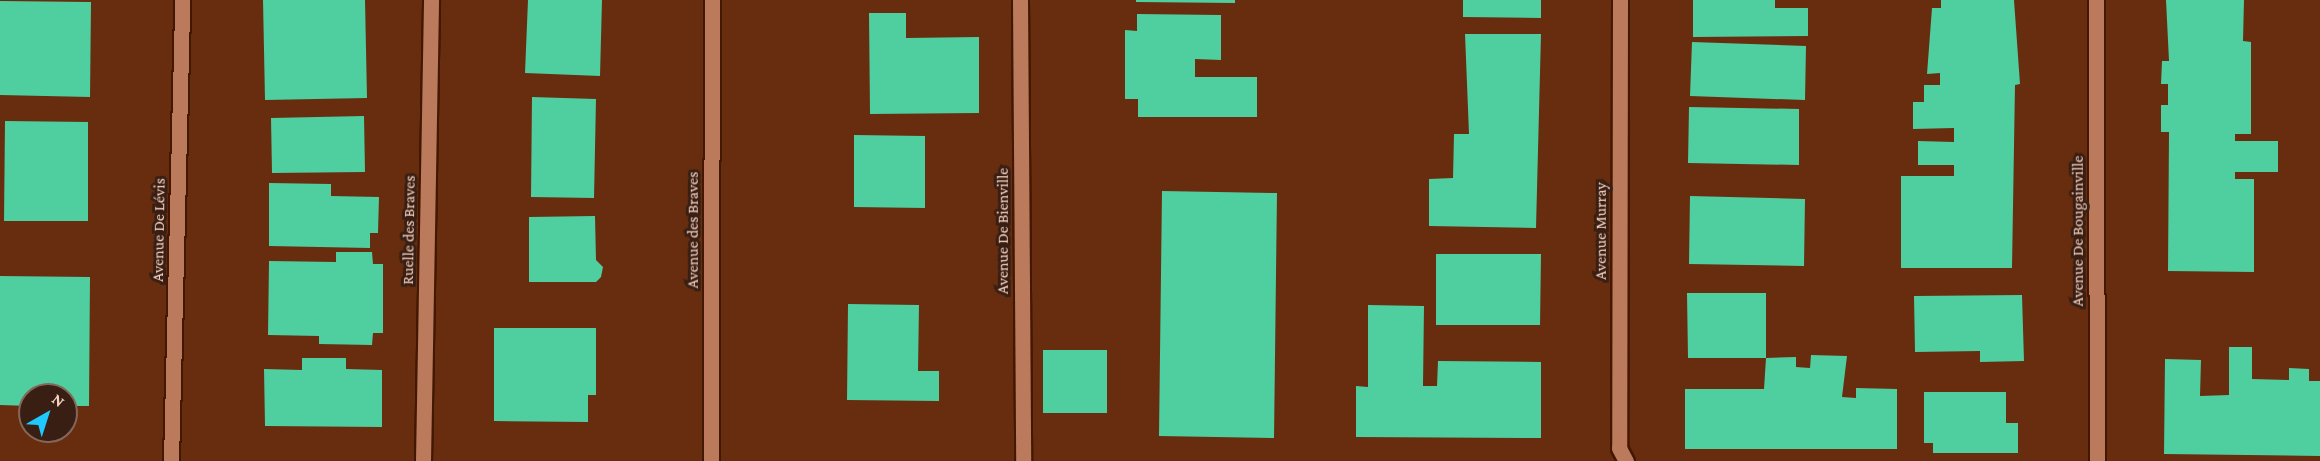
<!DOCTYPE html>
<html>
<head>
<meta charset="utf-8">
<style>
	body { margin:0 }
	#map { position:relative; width:2320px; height:461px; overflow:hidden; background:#672d0e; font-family:"Crimson Pro",serif }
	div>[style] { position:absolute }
	.building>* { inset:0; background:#4fcea0 }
	.roads { filter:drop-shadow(2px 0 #431802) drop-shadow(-2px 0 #431802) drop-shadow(0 2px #431802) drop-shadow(0 -2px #431802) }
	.service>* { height:15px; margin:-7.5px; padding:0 7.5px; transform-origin:7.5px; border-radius:7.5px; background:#bb7a5c }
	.minor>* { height:15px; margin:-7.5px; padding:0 7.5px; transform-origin:7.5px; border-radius:7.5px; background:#bb7a5c }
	span { translate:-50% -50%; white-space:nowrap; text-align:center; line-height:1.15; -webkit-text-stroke:6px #391f13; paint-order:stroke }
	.street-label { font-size:16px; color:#f8d4c4 }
	.north { position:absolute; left:18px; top:383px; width:60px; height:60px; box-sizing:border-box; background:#391f13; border:2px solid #85675a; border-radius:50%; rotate:39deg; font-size:16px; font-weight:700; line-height:24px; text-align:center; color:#f8d4c4 }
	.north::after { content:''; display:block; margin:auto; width:21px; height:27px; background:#20c9fd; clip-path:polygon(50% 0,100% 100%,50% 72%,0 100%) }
</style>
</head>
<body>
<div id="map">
	<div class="building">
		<div style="clip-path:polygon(263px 0,365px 0,367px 98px,265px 100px)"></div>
		<div style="clip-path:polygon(528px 0,602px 0,600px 76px,525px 73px)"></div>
		<div style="clip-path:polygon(1136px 0,1235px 0,1235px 3px,1136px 2px)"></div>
		<div style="clip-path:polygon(1463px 0,1541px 0,1541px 18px,1463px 17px)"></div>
		<div style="clip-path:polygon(1693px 0,1775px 0,1775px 8px,1808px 8px,1808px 36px,1693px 37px)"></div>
		<div style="clip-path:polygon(1941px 0,2014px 0,2020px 84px,2015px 85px,2012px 268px,1901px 268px,1901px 176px,1954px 176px,1954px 165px,1918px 165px,1918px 141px,1954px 142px,1954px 128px,1913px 129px,1913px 102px,1924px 102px,1924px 85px,1940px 85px,1940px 73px,1927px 74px,1932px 8px,1941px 8px)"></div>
		<div style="clip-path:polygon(2166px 0,2244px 0,2243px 41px,2251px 42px,2251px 134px,2235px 134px,2235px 141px,2278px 141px,2278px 172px,2235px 172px,2235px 179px,2254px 179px,2254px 272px,2168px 271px,2169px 132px,2161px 132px,2161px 105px,2168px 105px,2168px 84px,2161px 84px,2162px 61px,2169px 61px)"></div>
		<div style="clip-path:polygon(0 1px,91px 2px,90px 97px,0 95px)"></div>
		<div style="clip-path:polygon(869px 13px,906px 13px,906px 38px,979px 37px,979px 113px,870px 114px)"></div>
		<div style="clip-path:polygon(1137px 14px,1221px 15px,1221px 60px,1195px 59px,1195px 77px,1257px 77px,1257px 117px,1138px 117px,1138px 99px,1125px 99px,1125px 30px,1137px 31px)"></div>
		<div style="clip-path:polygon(1465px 34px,1541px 34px,1536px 228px,1429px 226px,1429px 179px,1453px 178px,1454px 134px,1469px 134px)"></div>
		<div style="clip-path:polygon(1692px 42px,1806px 46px,1805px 100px,1690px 96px)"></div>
		<div style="clip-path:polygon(532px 97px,596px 99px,594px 198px,531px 197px)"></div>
		<div style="clip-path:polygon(1689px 107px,1799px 109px,1799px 165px,1688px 163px)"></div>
		<div style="clip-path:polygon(364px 116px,365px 172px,272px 173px,271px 118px)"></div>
		<div style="clip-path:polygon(5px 121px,88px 122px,88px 221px,4px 221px)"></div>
		<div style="clip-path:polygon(854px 135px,925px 136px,925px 208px,854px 207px)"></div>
		<div style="clip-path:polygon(269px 183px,331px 184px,331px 196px,379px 197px,378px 233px,370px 233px,370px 248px,269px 246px)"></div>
		<div style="clip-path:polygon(1162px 191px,1277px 193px,1274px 438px,1159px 436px)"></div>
		<div style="clip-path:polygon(1690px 196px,1805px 199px,1804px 266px,1689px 264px)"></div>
		<div style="clip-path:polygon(595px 216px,596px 260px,603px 267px,601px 277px,596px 282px,529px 282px,529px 217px)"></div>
		<div style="clip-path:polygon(336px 252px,372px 252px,373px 264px,383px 264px,383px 333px,373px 333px,372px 345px,319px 344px,319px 336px,268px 335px,269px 261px,336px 262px)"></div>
		<div style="clip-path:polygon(1436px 254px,1541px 254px,1540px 325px,1436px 325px)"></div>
		<div style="clip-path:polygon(0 276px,90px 277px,89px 406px,66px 406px,66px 395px,30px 395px,30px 406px,0 405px)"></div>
		<div style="clip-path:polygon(1687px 293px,1766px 293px,1766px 358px,1688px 358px)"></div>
		<div style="clip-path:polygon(2022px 295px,2024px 361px,1980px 362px,1980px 351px,1915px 352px,1914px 296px)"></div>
		<div style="clip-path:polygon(848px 304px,919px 305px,918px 371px,939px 371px,939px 401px,847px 400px)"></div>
		<div style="clip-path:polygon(1368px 305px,1424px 306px,1423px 386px,1437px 386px,1438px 361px,1541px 362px,1541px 438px,1356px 437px,1356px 386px,1368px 387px)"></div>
		<div style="clip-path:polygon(494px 328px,596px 328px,596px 395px,588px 395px,588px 422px,494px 421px)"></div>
		<div style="clip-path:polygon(2229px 347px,2252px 347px,2252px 379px,2289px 380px,2289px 368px,2309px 369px,2309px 381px,2320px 381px,2320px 456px,2164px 454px,2165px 359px,2201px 360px,2200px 396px,2229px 395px)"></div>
		<div style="clip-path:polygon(1043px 350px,1107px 350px,1107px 413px,1043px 413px)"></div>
		<div style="clip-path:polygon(1811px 355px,1847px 356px,1842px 397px,1856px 398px,1856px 388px,1897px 389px,1897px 449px,1685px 449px,1685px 389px,1764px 389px,1766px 358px,1796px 357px,1796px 367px,1810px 368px)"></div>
		<div style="clip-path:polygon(302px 358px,346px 358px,346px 369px,382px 370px,382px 427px,265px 426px,264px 369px,302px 370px)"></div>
		<div style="clip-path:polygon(1924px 392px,2006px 392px,2006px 423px,2018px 423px,2018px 453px,1933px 453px,1933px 443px,1924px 443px)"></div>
	</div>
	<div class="roads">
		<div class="service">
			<div style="left:423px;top:461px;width:461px;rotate:-89deg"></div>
		</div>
		<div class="minor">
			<div style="left:1020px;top:0;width:461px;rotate:89.6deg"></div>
			<div style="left:1620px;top:0;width:448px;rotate:90.1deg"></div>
			<div style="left:1619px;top:448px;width:15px;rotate:62deg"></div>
			<div style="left:2096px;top:0;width:461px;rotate:89.9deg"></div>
			<div style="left:171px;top:461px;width:461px;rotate:-88.6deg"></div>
			<div style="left:711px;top:461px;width:461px;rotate:-89.9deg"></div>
		</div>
	</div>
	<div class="street-label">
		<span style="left:159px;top:230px;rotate:-89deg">Avenue De Lévis</span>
		<span style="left:409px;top:230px;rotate:-89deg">Ruelle des Braves</span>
		<span style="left:693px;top:230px;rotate:-90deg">Avenue des Braves</span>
		<span style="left:1003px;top:231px;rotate:-90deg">Avenue De Bienville</span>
		<span style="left:1601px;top:231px;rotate:-90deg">Avenue Murray</span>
		<span style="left:2078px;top:231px;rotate:-90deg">Avenue De Bougainville</span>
	</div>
	<div class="north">N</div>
</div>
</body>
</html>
